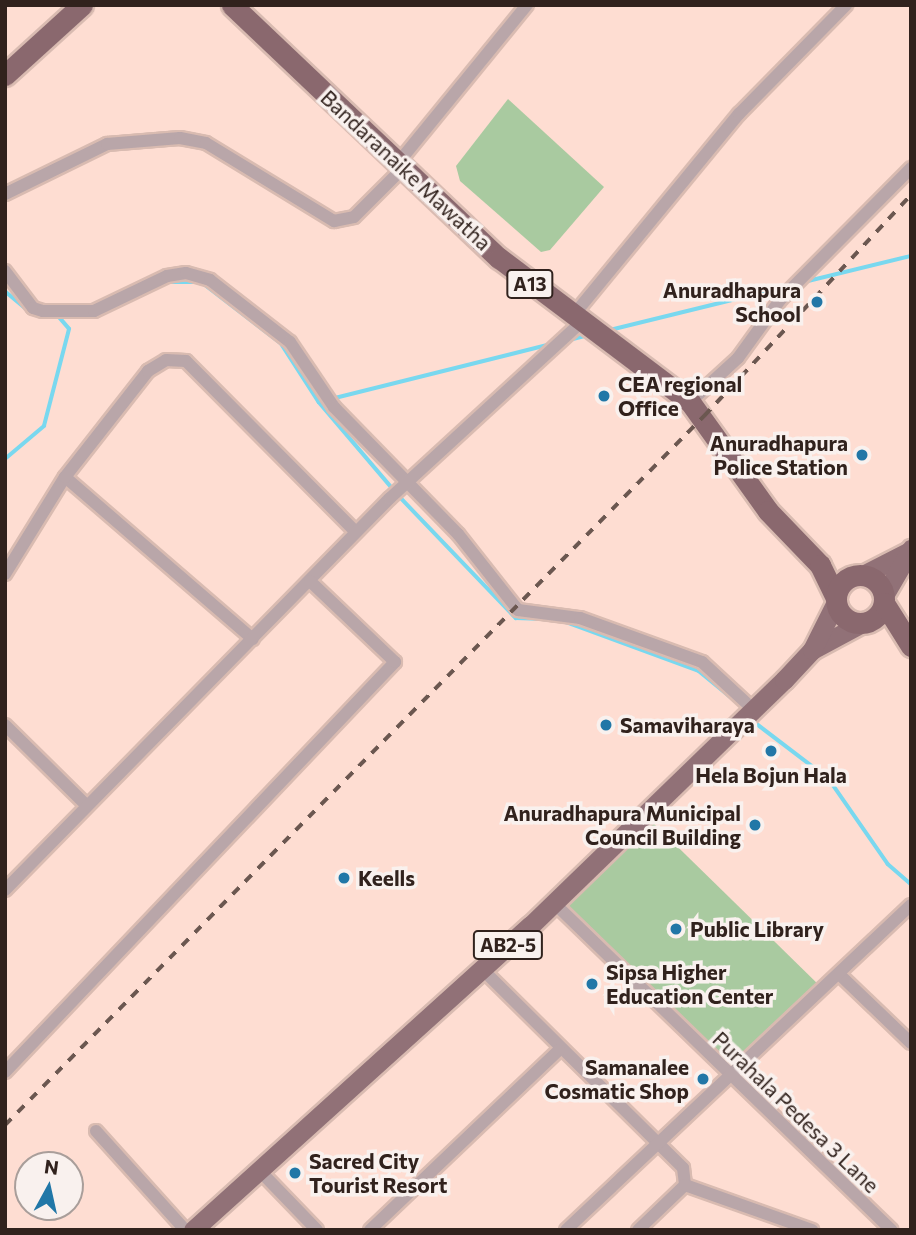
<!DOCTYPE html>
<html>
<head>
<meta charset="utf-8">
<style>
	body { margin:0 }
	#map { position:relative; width:916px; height:1235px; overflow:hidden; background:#feddd2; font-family:Commissioner,sans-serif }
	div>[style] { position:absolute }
	.green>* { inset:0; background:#a9caa0 }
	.stream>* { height:3.5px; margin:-1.75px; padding:0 1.75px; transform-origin:1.75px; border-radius:1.75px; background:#79d8ef }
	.roads { filter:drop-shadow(2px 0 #d9bbb1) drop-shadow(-2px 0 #d9bbb1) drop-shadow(0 2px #d9bbb1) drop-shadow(0 -2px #d9bbb1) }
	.minor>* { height:12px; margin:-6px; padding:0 6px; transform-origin:6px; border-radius:6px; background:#b9a6a9 }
	.primary>* { height:19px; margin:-9.5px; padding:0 9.5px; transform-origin:9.5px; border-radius:9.5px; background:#917177 }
	.trunk>* { height:21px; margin:-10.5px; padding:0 10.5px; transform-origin:10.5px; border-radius:10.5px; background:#8a686e }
	.trunk>.ring { margin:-10.5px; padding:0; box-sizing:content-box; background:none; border:21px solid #8a686e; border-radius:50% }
	.rail>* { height:3.5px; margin-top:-1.75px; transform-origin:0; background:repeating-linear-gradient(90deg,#6b5750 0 9px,transparent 0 18px) }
	.dots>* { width:19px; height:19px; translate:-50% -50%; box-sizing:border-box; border:4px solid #f9f1ee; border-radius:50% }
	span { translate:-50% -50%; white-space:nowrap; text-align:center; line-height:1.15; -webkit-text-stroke:7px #f9f1ee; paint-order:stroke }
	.shield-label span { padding:2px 5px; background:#f9f1ee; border:2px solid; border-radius:5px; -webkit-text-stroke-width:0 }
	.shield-label { font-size:19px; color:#31221d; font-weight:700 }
	.street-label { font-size:21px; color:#31221d }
	.poi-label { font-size:21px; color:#31221d; font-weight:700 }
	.right { translate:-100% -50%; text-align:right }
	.left { translate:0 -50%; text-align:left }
	.frame { position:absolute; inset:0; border:7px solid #31221d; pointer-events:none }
	.north { position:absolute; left:14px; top:1151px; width:70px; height:70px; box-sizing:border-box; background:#f9f1ee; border:2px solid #a99e9a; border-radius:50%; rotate:8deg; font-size:19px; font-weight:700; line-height:28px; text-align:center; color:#31221d }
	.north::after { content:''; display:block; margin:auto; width:24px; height:32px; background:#2177a7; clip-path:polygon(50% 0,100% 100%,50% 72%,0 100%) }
</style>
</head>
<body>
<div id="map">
	<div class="green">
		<div style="clip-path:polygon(508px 99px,604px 187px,550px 250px,541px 252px,460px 181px,456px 166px)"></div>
		<div style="clip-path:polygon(642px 812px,824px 990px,731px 1078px,554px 903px)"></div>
	</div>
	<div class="stream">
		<div style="left:166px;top:282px;width:31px"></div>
		<div style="left:804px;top:282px;width:110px;rotate:-13.7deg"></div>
		<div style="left:204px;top:284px;width:97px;rotate:37.5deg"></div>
		<div style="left:281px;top:343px;width:70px;rotate:57.2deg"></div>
		<div style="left:319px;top:402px;width:116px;rotate:49.6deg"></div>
		<div style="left:5px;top:291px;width:31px;rotate:40deg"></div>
		<div style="left:610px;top:330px;width:184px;rotate:-13.8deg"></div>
		<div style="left:569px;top:340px;width:21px;rotate:-14deg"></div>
		<div style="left:319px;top:402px;width:239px;rotate:-14deg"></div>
		<div style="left:5px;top:459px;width:51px;rotate:-40.2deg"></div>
		<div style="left:44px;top:426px;width:100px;rotate:-75.5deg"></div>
		<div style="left:69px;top:329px;width:18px;rotate:-131deg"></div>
		<div style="left:399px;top:496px;width:169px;rotate:46.2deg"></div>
		<div style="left:516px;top:618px;width:29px;rotate:2deg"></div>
		<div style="left:563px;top:621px;width:145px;rotate:20.2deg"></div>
		<div style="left:699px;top:671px;width:50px;rotate:39.4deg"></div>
		<div style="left:753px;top:721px;width:96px;rotate:37.3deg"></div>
		<div style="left:829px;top:779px;width:103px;rotate:55.2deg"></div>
		<div style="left:888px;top:864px;width:30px;rotate:41deg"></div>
	</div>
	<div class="roads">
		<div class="minor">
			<div style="left:398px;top:163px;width:204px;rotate:-50.8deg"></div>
			<div style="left:5px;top:194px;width:114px;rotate:-26.1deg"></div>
			<div style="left:107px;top:144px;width:73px;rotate:-4.7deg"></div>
			<div style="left:180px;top:138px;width:26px;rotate:11deg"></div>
			<div style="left:206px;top:143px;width:150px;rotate:31.4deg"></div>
			<div style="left:334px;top:221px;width:20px;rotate:-11deg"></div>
			<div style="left:354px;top:217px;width:69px;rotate:-45deg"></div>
			<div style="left:5px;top:271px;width:46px;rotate:52.9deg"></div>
			<div style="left:33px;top:308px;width:10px;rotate:17deg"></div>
			<div style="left:43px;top:311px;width:51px"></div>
			<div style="left:94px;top:311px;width:81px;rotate:-25.6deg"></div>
			<div style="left:167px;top:276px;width:19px;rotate:-9deg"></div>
			<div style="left:186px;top:273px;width:25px;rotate:16deg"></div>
			<div style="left:210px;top:280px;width:101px;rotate:37.8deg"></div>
			<div style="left:290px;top:342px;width:78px;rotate:55.9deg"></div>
			<div style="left:334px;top:407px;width:177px;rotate:45.7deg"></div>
			<div style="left:458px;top:534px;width:97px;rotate:51.7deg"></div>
			<div style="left:518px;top:610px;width:63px;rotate:7.4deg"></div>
			<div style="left:580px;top:618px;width:130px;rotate:19.8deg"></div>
			<div style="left:702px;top:662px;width:69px;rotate:42.7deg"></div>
			<div style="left:572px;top:317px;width:263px;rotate:-50.6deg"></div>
			<div style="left:739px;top:114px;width:153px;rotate:-45.5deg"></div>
			<div style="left:690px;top:402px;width:65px;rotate:-42.5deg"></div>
			<div style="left:738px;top:358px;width:72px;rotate:-54.1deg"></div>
			<div style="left:780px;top:300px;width:186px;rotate:-45.2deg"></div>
			<div style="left:65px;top:477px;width:248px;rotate:40.8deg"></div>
			<div style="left:5px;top:574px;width:114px;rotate:-58.3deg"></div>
			<div style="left:65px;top:477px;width:135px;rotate:-51.9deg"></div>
			<div style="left:148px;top:371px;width:21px;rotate:-31deg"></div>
			<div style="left:166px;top:360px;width:20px;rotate:3deg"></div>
			<div style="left:186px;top:361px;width:241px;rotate:45.2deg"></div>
			<div style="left:5px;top:725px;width:115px;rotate:44.6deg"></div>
			<div style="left:5px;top:890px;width:549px;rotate:-45.52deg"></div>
			<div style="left:390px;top:498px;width:258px;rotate:-42.6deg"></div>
			<div style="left:554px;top:903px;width:470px;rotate:44.1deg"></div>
			<div style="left:482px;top:969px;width:283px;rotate:44.7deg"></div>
			<div style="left:683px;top:1168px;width:17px;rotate:83deg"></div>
			<div style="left:685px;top:1185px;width:65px;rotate:136.2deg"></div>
			<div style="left:840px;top:975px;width:98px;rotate:43.8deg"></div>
			<div style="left:5px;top:1072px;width:566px;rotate:-46.43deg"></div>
			<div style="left:395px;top:662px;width:117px;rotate:-136.4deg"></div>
			<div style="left:96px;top:1131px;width:133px;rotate:48deg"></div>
			<div style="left:260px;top:1171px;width:82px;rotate:46deg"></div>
			<div style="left:685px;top:1185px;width:135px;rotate:19.5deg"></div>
			<div style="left:370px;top:1230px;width:261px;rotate:-43.6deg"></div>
			<div style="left:566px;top:1230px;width:474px;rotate:-43.3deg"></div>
		</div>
		<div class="primary">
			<div style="left:863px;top:575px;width:51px;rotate:-27.1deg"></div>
			<div style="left:886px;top:592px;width:50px;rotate:-59.8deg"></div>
			<div style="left:812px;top:650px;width:55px;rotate:-28.4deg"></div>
			<div style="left:193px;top:1230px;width:454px;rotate:-42.1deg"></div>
			<div style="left:530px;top:926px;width:354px;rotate:-44.1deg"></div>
			<div style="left:784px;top:680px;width:41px;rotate:-47deg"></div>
			<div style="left:812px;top:650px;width:51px;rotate:-63.4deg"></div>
		</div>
		<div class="trunk">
			<div style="left:232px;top:5px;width:368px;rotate:43.5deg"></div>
			<div style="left:499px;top:258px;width:239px;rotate:37deg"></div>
			<div style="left:690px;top:402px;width:134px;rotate:54.4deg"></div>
			<div style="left:768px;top:511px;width:75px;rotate:46.1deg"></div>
			<div style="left:820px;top:565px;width:34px;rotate:64deg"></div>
			<div style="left:5px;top:75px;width:104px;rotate:-42.3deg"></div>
			<div class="ring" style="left:836px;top:575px;width:27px;height:27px"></div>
			<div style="left:884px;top:603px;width:51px;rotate:57.9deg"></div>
		</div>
	</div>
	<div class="rail">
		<div style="left:5px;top:1125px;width:996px;rotate:-45.41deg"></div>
		<div style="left:704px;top:416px;width:303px;rotate:-46.9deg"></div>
	</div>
	<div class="dots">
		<div style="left:817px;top:302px;background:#2177a7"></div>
		<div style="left:604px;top:396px;background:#2177a7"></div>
		<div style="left:862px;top:455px;background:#2177a7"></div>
		<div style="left:606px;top:725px;background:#2177a7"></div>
		<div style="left:771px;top:751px;background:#2177a7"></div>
		<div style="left:755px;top:825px;background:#2177a7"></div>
		<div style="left:344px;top:878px;background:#2177a7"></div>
		<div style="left:676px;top:929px;background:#2177a7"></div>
		<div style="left:592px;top:984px;background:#2177a7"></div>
		<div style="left:703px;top:1079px;background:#2177a7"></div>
		<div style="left:295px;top:1173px;background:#2177a7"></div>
	</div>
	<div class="shield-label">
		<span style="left:530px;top:284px">A13</span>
		<span style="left:508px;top:945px">AB2-5</span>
	</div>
	<div class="street-label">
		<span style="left:406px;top:170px;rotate:43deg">Bandaranaike Mawatha</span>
		<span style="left:796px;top:1112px;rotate:44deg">Purahala Pedesa 3 Lane</span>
	</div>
	<div class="poi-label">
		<span class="right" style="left:801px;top:302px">Anuradhapura<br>School</span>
		<span class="left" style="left:618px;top:396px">CEA regional<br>Office</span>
		<span class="right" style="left:848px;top:455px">Anuradhapura<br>Police Station</span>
		<span class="left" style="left:620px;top:725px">Samaviharaya</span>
		<span style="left:771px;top:775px">Hela Bojun Hala</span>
		<span class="right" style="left:741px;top:825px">Anuradhapura Municipal<br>Council Building</span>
		<span class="left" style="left:358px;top:878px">Keells</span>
		<span class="left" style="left:690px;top:929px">Public Library</span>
		<span class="left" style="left:606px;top:984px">Sipsa Higher<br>Education Center</span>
		<span class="right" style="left:689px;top:1079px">Samanalee<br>Cosmatic Shop</span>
		<span class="left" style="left:309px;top:1173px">Sacred City<br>Tourist Resort</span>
	</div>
	<div class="frame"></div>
	<div class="north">N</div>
</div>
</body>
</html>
